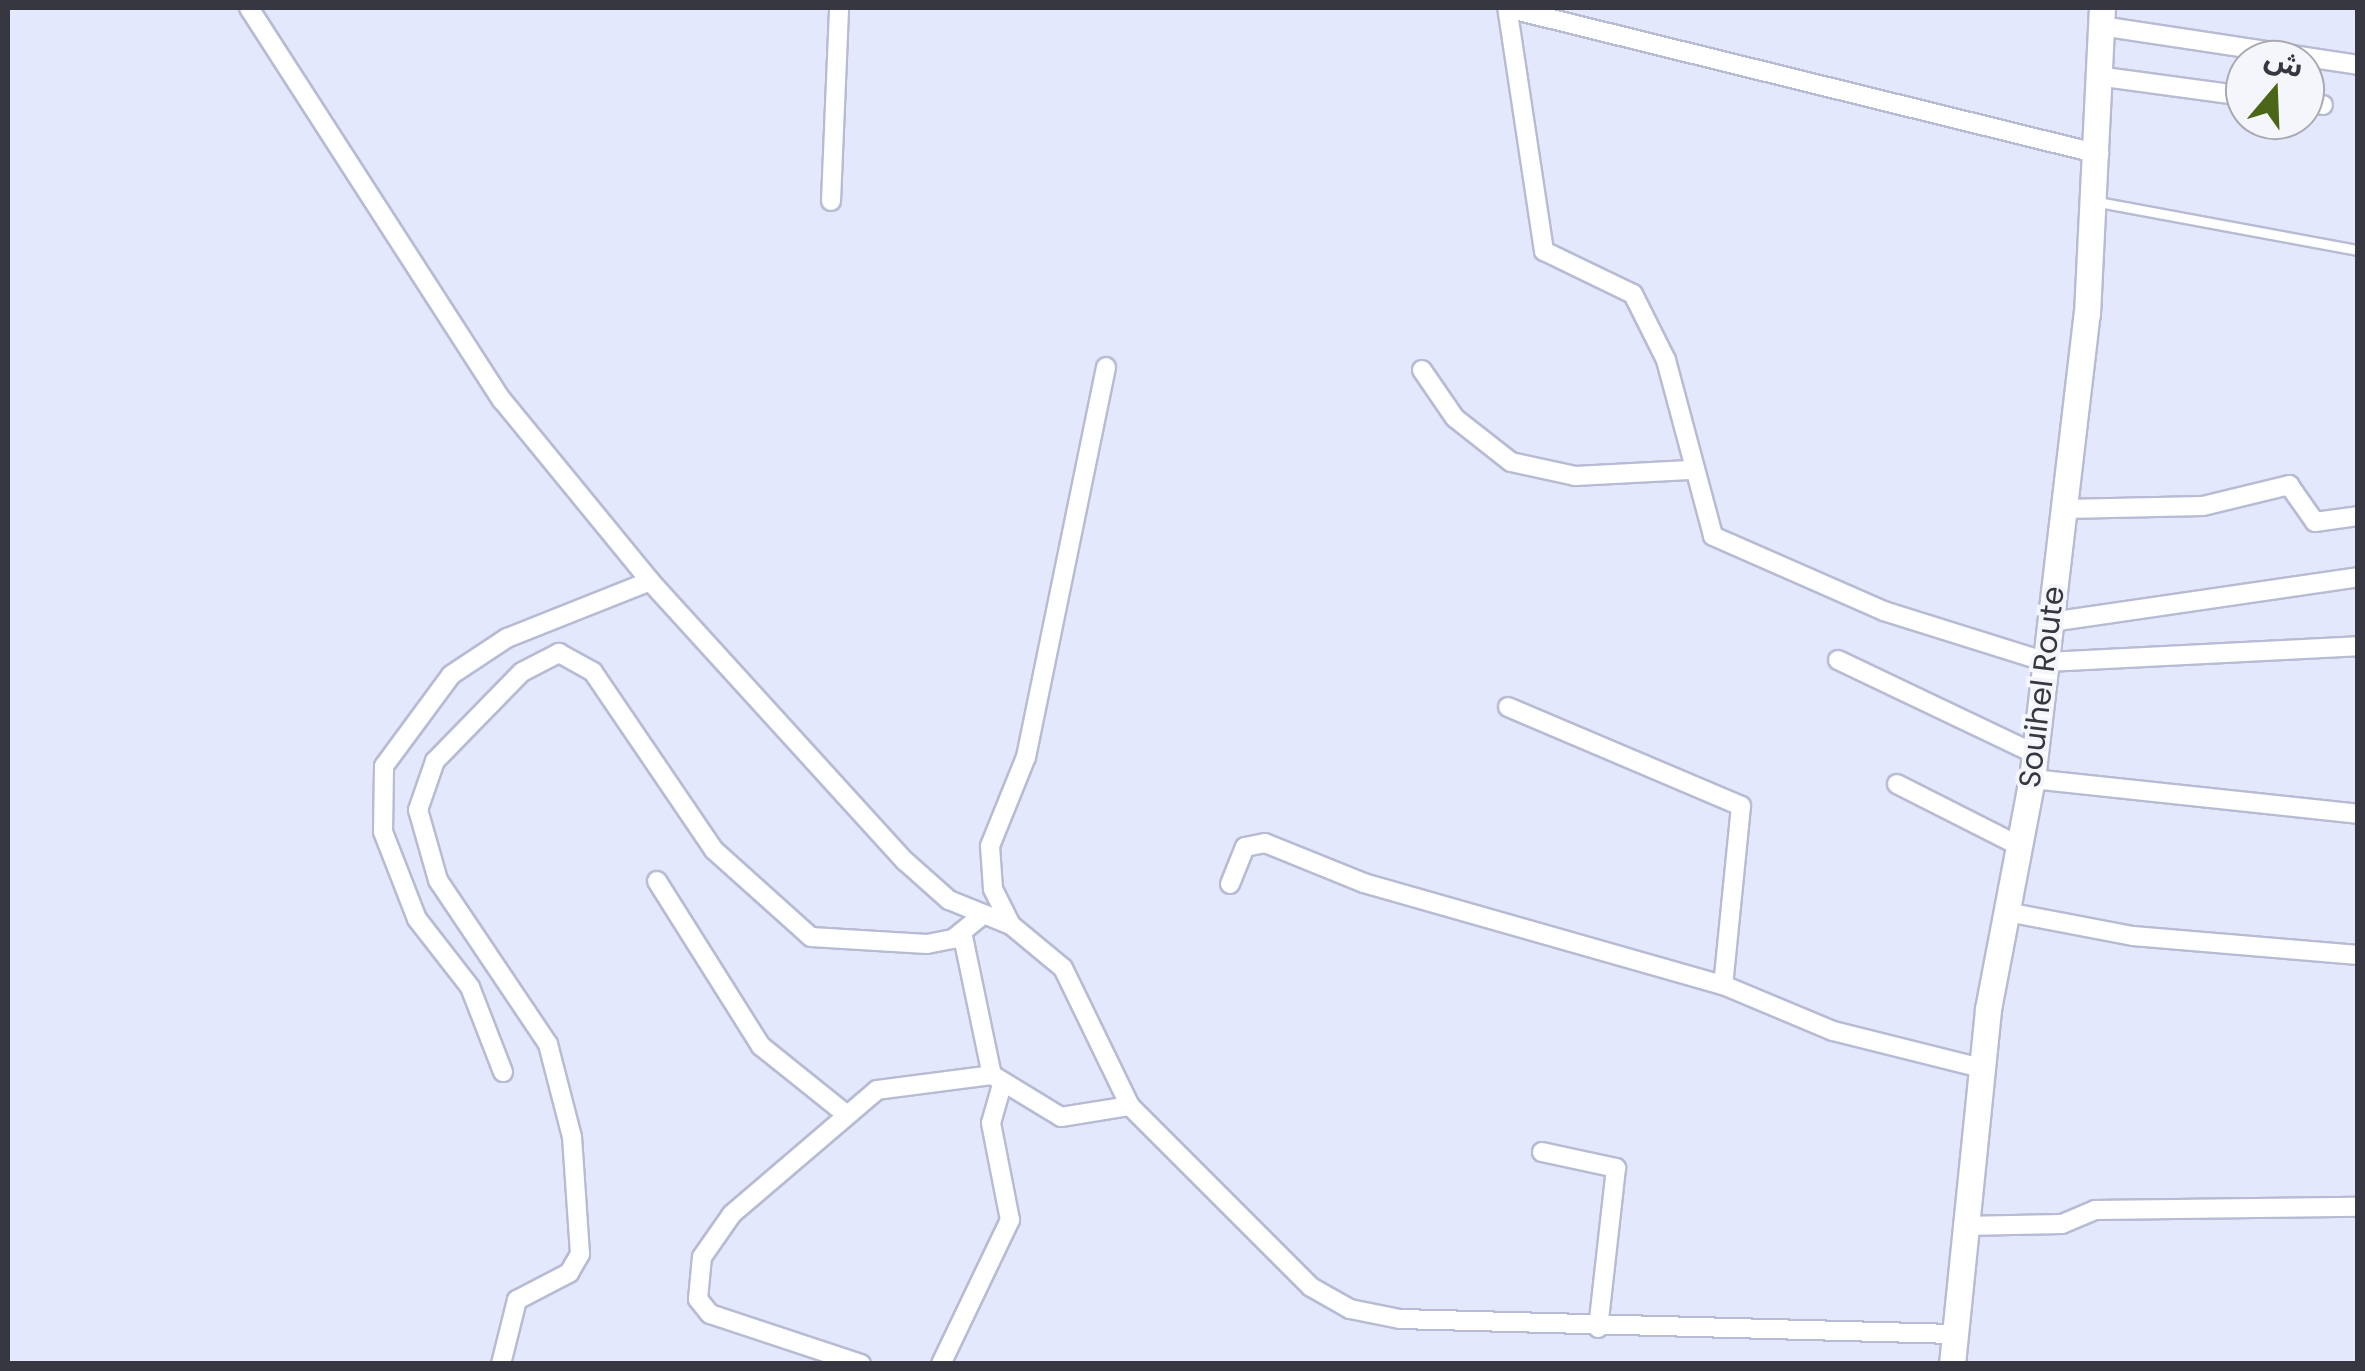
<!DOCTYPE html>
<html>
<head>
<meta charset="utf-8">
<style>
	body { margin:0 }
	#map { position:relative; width:2365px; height:1371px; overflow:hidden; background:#e4e8fc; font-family:Poppins,"Noto Sans Arabic",sans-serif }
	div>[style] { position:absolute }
	.roads { filter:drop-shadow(2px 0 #b7bbd3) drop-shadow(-2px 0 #b7bbd3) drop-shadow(0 2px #b7bbd3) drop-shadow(0 -2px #b7bbd3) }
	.service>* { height:9px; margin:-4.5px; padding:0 4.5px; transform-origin:4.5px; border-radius:4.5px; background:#fff }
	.minor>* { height:18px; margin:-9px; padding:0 9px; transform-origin:9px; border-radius:9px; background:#fff }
	.secondary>* { height:25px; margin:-12.5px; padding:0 12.5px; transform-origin:12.5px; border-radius:12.5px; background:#fff }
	span { translate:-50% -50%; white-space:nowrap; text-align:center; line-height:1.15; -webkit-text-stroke:8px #f5f6fb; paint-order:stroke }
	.street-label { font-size:30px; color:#363741 }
	.frame { position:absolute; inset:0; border:10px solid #363741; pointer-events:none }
	.north { position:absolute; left:2225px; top:40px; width:100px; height:100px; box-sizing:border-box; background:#f5f6fb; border:2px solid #a9aab1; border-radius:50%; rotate:19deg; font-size:28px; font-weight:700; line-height:40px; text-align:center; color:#363741 }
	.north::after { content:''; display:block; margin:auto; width:35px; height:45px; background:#4b6617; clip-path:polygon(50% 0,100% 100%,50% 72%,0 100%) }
</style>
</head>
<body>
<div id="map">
	<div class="roads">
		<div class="service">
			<div style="left:2098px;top:202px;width:264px;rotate:10.5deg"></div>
		</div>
		<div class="minor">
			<div style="left:249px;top:8px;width:467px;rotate:57.2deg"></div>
			<div style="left:502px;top:400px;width:234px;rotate:50.7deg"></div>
			<div style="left:650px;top:581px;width:379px;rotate:47.7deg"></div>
			<div style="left:905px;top:861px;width:59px;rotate:41.6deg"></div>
			<div style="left:949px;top:900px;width:67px;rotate:22deg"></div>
			<div style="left:1011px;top:925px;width:67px;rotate:39.6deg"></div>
			<div style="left:1063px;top:968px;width:153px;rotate:64.1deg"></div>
			<div style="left:1130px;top:1106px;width:256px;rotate:45deg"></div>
			<div style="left:1311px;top:1287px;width:45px;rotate:29.4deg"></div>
			<div style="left:1350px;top:1309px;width:51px;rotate:11.3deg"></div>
			<div style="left:1400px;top:1319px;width:555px;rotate:1.55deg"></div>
			<div style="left:1507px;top:8px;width:610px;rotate:13.85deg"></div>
			<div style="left:1508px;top:13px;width:241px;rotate:81.4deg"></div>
			<div style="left:1544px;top:251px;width:99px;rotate:25.8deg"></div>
			<div style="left:1633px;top:294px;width:74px;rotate:63.4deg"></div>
			<div style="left:1666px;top:360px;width:182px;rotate:75deg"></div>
			<div style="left:1713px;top:536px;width:187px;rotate:23.7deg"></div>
			<div style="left:1884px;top:611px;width:171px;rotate:17.4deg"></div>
			<div style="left:2047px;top:662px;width:311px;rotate:-2.9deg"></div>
			<div style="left:2101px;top:26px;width:260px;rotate:8.6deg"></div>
			<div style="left:2097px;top:76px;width:149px;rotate:7.7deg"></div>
			<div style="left:2305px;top:103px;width:18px;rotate:6deg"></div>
			<div style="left:831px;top:201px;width:193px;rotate:-87.6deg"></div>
			<div style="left:1422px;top:370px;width:58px;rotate:55.5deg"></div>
			<div style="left:1455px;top:418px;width:71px;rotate:38.2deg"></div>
			<div style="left:1511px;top:462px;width:66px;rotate:12.3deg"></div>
			<div style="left:1575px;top:476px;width:115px;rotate:-3deg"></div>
			<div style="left:2065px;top:509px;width:138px;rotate:-1.2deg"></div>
			<div style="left:2203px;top:506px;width:89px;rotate:-13.7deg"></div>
			<div style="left:2289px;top:485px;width:45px;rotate:54.9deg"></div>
			<div style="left:2315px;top:522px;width:43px;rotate:-7.9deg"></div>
			<div style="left:2051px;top:622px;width:310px;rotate:-8.3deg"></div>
			<div style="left:1838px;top:660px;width:218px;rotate:25.5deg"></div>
			<div style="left:1508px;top:707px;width:253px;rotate:23deg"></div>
			<div style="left:1741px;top:806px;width:180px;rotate:95.7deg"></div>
			<div style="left:2032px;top:779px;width:328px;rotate:6.1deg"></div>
			<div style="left:1897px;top:784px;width:137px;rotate:26.9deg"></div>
			<div style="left:657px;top:881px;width:195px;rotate:57.8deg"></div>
			<div style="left:761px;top:1046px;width:110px;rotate:38.7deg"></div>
			<div style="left:1230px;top:884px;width:40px;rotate:-68deg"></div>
			<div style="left:1245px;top:847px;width:20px;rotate:-11deg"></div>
			<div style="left:1265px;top:843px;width:107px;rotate:22deg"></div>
			<div style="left:1364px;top:883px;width:373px;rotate:15.9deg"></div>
			<div style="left:1723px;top:985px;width:119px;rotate:22.7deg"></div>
			<div style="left:1833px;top:1031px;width:153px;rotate:14deg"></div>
			<div style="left:2007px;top:912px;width:128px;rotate:10.8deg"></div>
			<div style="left:2133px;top:936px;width:226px;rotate:4.8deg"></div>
			<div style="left:1011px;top:925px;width:40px;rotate:-116.6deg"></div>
			<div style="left:993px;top:889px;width:43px;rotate:-94deg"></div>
			<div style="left:990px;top:846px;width:96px;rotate:-68deg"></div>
			<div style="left:1026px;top:757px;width:398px;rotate:-78.4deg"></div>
			<div style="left:962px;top:932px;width:146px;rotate:78.2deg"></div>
			<div style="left:992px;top:1075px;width:81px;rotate:31.3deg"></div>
			<div style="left:1061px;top:1117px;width:70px;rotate:-9.1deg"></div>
			<div style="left:503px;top:1072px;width:91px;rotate:-111.2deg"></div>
			<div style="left:470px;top:987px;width:86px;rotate:-127.9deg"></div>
			<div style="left:417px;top:919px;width:93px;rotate:-111.3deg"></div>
			<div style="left:383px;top:832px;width:66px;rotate:-89.1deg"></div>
			<div style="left:384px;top:766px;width:113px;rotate:-53.6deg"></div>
			<div style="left:451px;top:675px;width:67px;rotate:-33.5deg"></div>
			<div style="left:507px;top:638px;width:154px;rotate:-21.7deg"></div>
			<div style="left:1542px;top:1152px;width:76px;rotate:12.2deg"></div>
			<div style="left:1616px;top:1168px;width:161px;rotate:96.4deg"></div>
			<div style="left:1963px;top:1226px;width:99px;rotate:-1.2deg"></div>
			<div style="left:2062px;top:1224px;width:36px;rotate:-23deg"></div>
			<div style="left:2095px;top:1210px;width:263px;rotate:-0.7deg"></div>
			<div style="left:501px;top:1364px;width:66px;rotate:-76deg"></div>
			<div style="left:517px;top:1300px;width:59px;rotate:-27.4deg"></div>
			<div style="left:569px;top:1273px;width:22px;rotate:-60deg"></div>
			<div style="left:580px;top:1254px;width:117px;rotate:-93.9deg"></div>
			<div style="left:572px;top:1137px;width:96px;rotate:-104.5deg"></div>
			<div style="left:548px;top:1044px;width:197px;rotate:-123.9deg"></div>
			<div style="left:438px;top:880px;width:73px;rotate:-105.9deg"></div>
			<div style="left:418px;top:810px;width:52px;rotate:-70.9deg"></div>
			<div style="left:435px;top:761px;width:124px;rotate:-45.7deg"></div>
			<div style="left:522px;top:672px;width:42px;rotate:-27.2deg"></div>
			<div style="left:559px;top:653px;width:39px;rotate:29deg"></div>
			<div style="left:593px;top:672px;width:215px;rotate:55.8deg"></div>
			<div style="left:714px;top:850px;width:130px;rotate:41.9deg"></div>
			<div style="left:811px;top:937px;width:116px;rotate:3.5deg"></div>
			<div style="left:927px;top:944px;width:26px;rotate:-11deg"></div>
			<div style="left:953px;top:939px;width:33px;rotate:-39deg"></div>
			<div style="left:861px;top:1364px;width:159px;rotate:-161.7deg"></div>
			<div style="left:710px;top:1314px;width:19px;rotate:-129deg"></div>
			<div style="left:698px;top:1299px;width:42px;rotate:-84.6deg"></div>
			<div style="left:702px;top:1257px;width:52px;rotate:-55.1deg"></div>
			<div style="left:732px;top:1214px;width:191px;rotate:-40.5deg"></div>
			<div style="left:877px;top:1090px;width:116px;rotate:-7.4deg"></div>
			<div style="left:941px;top:1364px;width:160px;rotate:-64.4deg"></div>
			<div style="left:1010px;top:1220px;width:99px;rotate:-101.1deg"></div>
			<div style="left:991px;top:1123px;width:40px;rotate:-74deg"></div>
		</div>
		<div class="secondary">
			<div style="left:1952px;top:1364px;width:357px;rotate:-84.2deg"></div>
			<div style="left:1988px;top:1009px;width:234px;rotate:-79.2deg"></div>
			<div style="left:2032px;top:779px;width:468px;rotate:-83.3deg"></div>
			<div style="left:2087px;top:314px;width:306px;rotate:-87.2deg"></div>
		</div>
	</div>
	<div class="street-label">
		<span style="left:2042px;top:687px;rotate:-83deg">Souihel Route</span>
	</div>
	<div class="frame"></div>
	<div class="north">ش</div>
</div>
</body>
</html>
